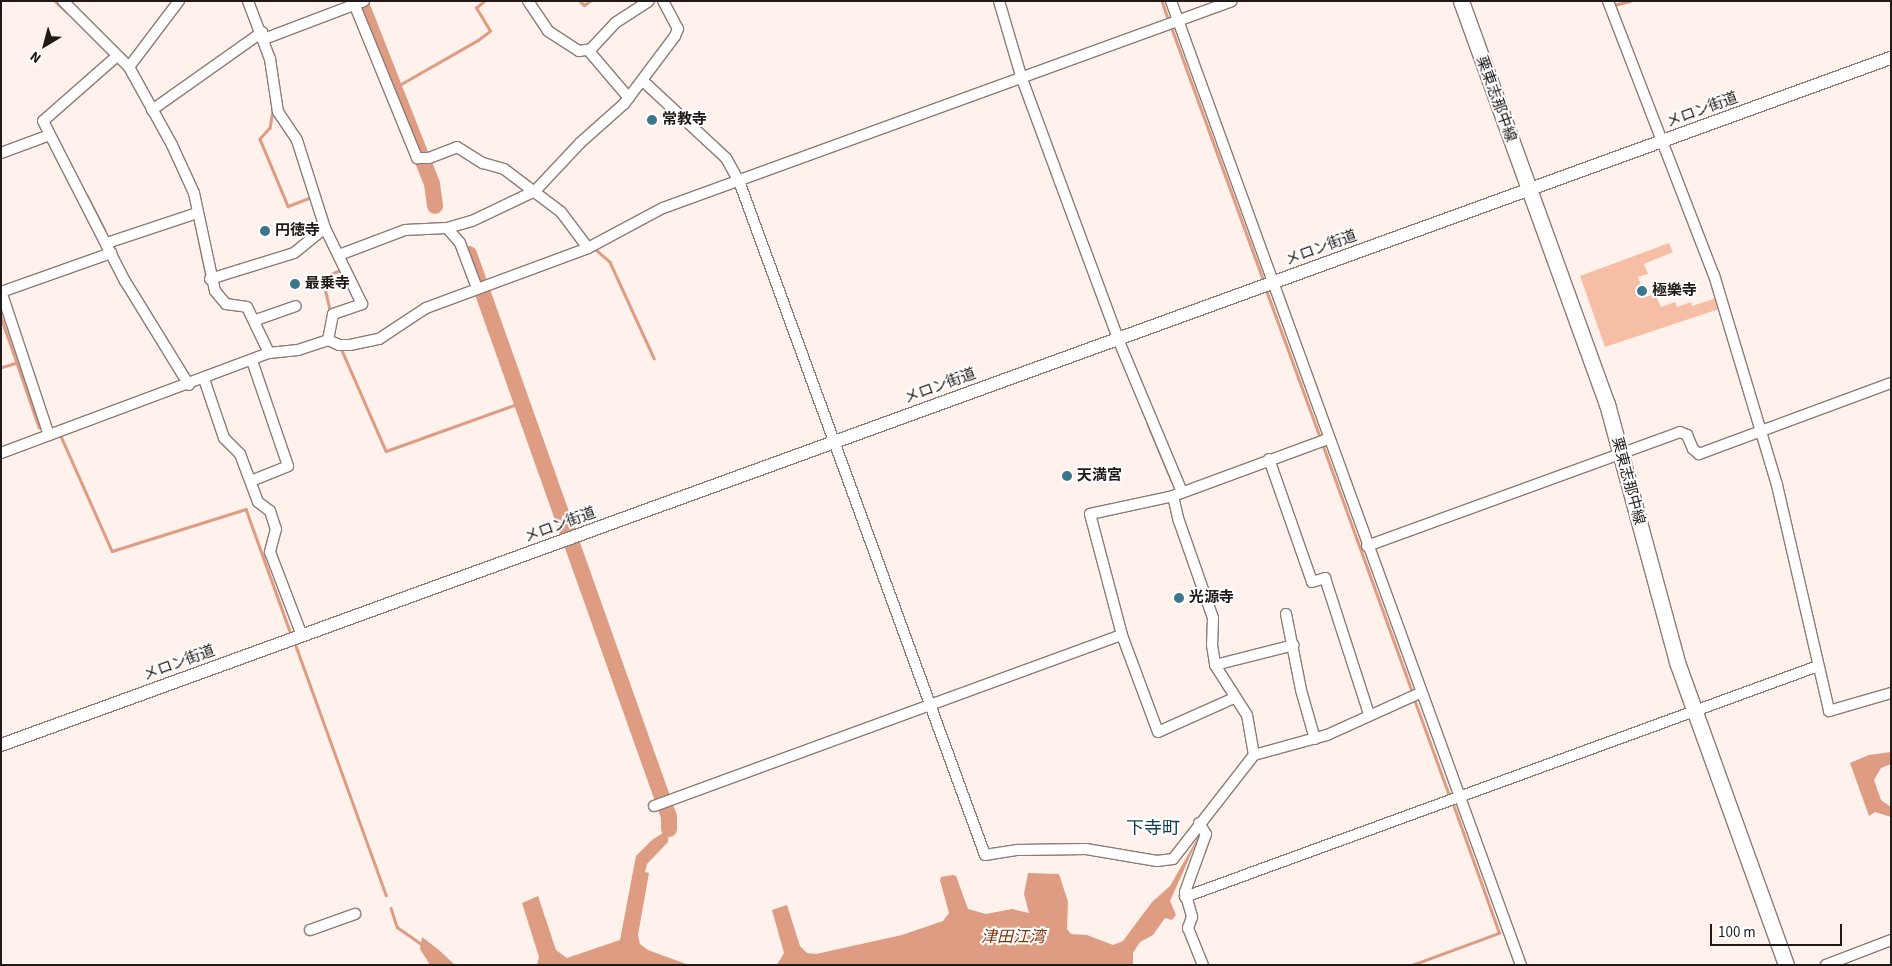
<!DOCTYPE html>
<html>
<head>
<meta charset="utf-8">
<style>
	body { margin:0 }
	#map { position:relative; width:1892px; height:966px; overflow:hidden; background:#fff1ec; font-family:"Source Sans 3","Noto Sans JP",sans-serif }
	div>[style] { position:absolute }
	.green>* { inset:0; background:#f7bea6 }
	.water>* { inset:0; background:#de9d82 }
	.stream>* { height:2.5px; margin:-1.25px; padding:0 1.25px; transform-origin:1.25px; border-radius:1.25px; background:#de9d82 }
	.river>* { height:16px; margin:-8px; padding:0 8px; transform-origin:8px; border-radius:8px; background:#de9d82 }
	.roads { filter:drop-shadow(1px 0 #8c7c76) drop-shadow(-1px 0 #8c7c76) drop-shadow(0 1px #8c7c76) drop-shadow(0 -1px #8c7c76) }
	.minor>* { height:10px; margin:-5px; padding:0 5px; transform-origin:5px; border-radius:5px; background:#fff }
	.tertiary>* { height:12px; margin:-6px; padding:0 6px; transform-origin:6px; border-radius:6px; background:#fff }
	.primary>* { height:15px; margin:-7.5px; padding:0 7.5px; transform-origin:7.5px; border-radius:7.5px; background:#fff }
	.dots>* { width:14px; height:14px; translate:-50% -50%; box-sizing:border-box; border:2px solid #fff; border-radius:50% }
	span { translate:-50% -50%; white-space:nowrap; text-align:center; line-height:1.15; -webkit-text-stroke:4px #fff; paint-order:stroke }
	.street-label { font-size:15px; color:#1f1917 }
	.poi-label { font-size:15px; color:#1f1917; font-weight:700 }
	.left { translate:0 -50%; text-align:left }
	.water-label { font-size:16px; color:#7e3106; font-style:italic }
	.quarter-label { font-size:18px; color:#0a3d4f }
	.frame { position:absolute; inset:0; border:2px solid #1f1917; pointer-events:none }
	.north { position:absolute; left:20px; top:20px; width:50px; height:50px; -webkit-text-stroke:4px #fff; paint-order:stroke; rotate:217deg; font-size:14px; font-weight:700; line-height:20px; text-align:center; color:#1f1917 }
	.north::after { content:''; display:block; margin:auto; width:18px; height:22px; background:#1f1917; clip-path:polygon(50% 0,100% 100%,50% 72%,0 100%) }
	.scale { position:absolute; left:1710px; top:924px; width:132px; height:22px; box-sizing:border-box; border:2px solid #1f1917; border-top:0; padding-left:6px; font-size:15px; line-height:18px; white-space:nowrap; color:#1f1917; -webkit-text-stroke:4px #fff; paint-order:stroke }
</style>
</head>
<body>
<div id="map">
	<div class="green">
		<div style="clip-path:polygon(1669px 243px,1673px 252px,1644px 264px,1648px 274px,1638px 277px,1645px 297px,1655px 294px,1661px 307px,1675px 302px,1677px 307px,1691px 302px,1692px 306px,1716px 298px,1719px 309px,1605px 347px,1580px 276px)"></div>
	</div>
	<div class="water">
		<div style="clip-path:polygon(1891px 752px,1891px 764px,1881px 768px,1874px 780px,1881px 800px,1891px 807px,1891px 817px,1875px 812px,1869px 816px,1850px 763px,1869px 755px)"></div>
		<div style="clip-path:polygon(669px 829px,668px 842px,647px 864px,645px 872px,649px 873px,638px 935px,640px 944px,648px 950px,689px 965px,537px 965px,539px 957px,522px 903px,538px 896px,556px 950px,567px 958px,620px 940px,636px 856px,652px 840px)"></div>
		<div style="clip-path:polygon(1201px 832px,1170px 901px,1176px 915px,1172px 920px,1165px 918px,1153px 935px,1140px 942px,1133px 953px,1133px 965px,777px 965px,784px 953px,772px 910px,787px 905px,800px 946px,807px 953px,816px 954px,902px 935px,943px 921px,949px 913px,940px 880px,941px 877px,953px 875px,956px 876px,968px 909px,986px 914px,1012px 909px,1029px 913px,1024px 894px,1028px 873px,1059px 874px,1068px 902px,1067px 929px,1071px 934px,1087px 935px,1113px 945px,1123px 941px,1152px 902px,1170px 886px)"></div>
		<div style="clip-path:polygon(422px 937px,439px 950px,455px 965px,430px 965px,420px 949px)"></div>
	</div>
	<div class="stream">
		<div style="left:55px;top:1px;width:16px;rotate:43deg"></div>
		<div style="left:580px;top:1px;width:6px;rotate:45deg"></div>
		<div style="left:584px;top:5px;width:7px;rotate:-34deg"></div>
		<div style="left:1162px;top:1px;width:21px;rotate:71deg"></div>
		<div style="left:1614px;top:5px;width:16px;rotate:-14deg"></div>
		<div style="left:1171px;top:26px;width:272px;rotate:70deg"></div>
		<div style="left:394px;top:88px;width:97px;rotate:-29.7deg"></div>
		<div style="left:478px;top:40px;width:15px;rotate:-37deg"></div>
		<div style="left:490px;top:31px;width:27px;rotate:-121deg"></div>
		<div style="left:476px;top:8px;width:11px;rotate:-41deg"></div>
		<div style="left:273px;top:110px;width:18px;rotate:99deg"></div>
		<div style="left:270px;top:128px;width:15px;rotate:132deg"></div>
		<div style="left:260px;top:139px;width:73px;rotate:67.3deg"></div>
		<div style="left:288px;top:206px;width:25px;rotate:-21deg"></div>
		<div style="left:87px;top:195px;width:39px;rotate:63deg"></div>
		<div style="left:195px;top:220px;width:59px;rotate:78.3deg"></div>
		<div style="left:593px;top:247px;width:23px;rotate:41deg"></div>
		<div style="left:610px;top:262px;width:106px;rotate:65.4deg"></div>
		<div style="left:129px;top:280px;width:31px;rotate:57deg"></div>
		<div style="left:1266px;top:289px;width:160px;rotate:69.9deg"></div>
		<div style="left:330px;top:312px;width:35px;rotate:-103deg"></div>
		<div style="left:322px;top:278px;width:22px;rotate:-24deg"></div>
		<div style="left:1px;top:317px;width:49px;rotate:70.8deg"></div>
		<div style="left:17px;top:363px;width:17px;rotate:163deg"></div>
		<div style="left:341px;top:348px;width:112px;rotate:66.4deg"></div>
		<div style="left:386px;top:451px;width:145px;rotate:-19.7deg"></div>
		<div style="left:17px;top:363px;width:68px;rotate:71deg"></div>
		<div style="left:1148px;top:424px;width:62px;rotate:67.2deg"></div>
		<div style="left:60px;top:434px;width:128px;rotate:66deg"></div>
		<div style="left:112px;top:551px;width:140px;rotate:-17.4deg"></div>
		<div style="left:246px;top:509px;width:130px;rotate:70.2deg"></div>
		<div style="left:1323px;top:445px;width:264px;rotate:70.1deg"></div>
		<div style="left:296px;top:646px;width:265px;rotate:70.1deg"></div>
		<div style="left:1414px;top:698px;width:105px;rotate:70deg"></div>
		<div style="left:391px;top:908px;width:20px;rotate:72deg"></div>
		<div style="left:397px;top:927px;width:32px;rotate:35deg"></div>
		<div style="left:1412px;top:965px;width:93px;rotate:-20.2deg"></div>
		<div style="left:1499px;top:933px;width:139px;rotate:-109.7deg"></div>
	</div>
	<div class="river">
		<div style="left:360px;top:1px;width:197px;rotate:68.5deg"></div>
		<div style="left:432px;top:184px;width:22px;rotate:82deg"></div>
		<div style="left:469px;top:254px;width:597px;rotate:70.44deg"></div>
		<div style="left:669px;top:817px;width:12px;rotate:90deg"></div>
	</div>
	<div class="roads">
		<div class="minor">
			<div style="left:63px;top:1px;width:93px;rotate:45deg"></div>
			<div style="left:129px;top:67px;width:89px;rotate:61.1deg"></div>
			<div style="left:172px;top:145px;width:53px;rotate:65.4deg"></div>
			<div style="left:194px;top:193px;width:100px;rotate:77.9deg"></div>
			<div style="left:215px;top:291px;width:17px;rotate:50deg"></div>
			<div style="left:226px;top:304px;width:21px;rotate:8deg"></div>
			<div style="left:247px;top:307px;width:51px;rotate:64.4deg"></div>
			<div style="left:353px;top:1px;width:170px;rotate:67.8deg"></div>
			<div style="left:417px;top:158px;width:12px"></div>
			<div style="left:429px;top:158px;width:30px;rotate:-21deg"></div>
			<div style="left:457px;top:147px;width:31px;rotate:32deg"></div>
			<div style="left:483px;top:163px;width:22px;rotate:16deg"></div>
			<div style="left:504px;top:169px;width:71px;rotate:37deg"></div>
			<div style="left:561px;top:212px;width:45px;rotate:53.1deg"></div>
			<div style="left:528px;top:1px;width:36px;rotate:56deg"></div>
			<div style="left:548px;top:31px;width:37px;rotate:33deg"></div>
			<div style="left:579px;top:51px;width:12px;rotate:-9deg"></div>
			<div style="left:591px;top:49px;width:35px;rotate:-47deg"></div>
			<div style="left:615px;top:23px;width:40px;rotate:-32.9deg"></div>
			<div style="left:999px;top:1px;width:81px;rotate:73.6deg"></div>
			<div style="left:1022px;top:79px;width:277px;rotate:69.7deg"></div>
			<div style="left:1118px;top:339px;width:166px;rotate:67.3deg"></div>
			<div style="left:1171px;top:1px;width:1026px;rotate:70.05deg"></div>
			<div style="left:1608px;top:1px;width:294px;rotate:68.9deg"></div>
			<div style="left:1714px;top:275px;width:219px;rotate:73.3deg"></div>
			<div style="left:1777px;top:485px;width:232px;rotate:77deg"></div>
			<div style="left:1829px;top:711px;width:65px;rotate:-16.2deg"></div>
			<div style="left:264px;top:39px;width:107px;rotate:-20.8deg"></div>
			<div style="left:588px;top:50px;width:63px;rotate:49.5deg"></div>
			<div style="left:117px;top:56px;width:98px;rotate:138.7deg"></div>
			<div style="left:43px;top:121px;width:180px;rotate:62.9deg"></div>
			<div style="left:125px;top:281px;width:122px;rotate:58.4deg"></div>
			<div style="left:129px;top:67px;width:83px;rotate:-52.9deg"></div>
			<div style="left:643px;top:81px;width:113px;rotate:42.9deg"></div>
			<div style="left:726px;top:158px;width:26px;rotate:61deg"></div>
			<div style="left:739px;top:181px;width:717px;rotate:69.95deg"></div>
			<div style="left:985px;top:855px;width:33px;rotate:-9deg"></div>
			<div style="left:1018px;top:850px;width:68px;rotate:-0.8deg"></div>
			<div style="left:1086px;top:849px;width:72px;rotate:9.6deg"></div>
			<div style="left:1157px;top:861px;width:16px;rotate:-7deg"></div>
			<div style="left:1173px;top:859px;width:132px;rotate:-52.1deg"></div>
			<div style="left:1254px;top:755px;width:76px;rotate:-15.3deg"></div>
			<div style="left:1327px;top:735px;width:102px;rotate:-24.3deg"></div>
			<div style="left:152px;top:110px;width:135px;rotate:-35.3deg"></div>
			<div style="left:1px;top:153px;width:49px;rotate:-20.3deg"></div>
			<div style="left:447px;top:228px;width:20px;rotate:49deg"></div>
			<div style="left:460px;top:243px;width:48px;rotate:69.3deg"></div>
			<div style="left:107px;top:243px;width:95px;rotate:-18.4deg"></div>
			<div style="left:339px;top:255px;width:71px;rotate:-20.7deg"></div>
			<div style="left:405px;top:230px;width:42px;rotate:-2.7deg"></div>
			<div style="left:447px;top:228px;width:26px;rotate:-16deg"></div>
			<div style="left:472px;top:221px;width:70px;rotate:-25.5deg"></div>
			<div style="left:535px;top:191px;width:66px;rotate:-46.8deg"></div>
			<div style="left:580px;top:143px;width:59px;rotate:-41.6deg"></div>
			<div style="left:624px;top:104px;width:85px;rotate:-53.1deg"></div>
			<div style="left:675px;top:36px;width:8px;rotate:-67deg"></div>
			<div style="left:678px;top:29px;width:32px;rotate:-118deg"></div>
			<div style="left:210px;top:279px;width:88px;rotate:-17.2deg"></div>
			<div style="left:294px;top:253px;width:40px;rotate:-39deg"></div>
			<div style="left:1px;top:291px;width:152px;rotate:71.6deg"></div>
			<div style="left:1px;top:292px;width:117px;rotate:-19.5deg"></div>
			<div style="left:256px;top:320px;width:42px;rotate:-19.3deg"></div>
			<div style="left:328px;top:340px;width:12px;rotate:24deg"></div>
			<div style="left:339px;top:345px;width:11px"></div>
			<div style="left:350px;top:345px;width:30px;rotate:-12deg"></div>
			<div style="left:379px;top:339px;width:56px;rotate:-33.4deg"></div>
			<div style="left:426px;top:308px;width:173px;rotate:-20.3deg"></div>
			<div style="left:588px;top:248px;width:85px;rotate:-28.1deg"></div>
			<div style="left:663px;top:208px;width:605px;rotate:-19.99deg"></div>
			<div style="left:204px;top:379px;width:62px;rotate:71.3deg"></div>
			<div style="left:224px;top:438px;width:23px;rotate:45deg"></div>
			<div style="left:240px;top:454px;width:51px;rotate:69.4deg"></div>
			<div style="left:258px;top:502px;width:15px;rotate:37deg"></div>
			<div style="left:270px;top:511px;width:19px;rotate:72deg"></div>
			<div style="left:276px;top:529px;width:24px;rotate:105deg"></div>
			<div style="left:270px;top:552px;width:90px;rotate:69.1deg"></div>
			<div style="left:1px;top:453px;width:286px;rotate:-20.5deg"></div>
			<div style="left:269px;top:353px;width:29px;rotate:-6deg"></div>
			<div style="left:298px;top:350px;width:32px;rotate:-18deg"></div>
			<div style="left:328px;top:340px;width:26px;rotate:-79deg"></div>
			<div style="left:333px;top:314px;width:31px;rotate:-19deg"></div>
			<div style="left:362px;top:304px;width:85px;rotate:-116deg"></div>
			<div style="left:325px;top:228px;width:92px;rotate:-107.7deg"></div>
			<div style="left:297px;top:140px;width:34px;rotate:-124deg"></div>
			<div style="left:278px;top:112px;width:54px;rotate:-98.6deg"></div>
			<div style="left:270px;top:59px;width:62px;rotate:-110.8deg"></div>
			<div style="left:1269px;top:459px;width:130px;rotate:70.7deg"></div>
			<div style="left:1312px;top:582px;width:14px;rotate:-17deg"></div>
			<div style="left:1325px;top:578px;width:143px;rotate:72.1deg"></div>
			<div style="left:251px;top:481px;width:40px;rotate:-22deg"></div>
			<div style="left:288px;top:466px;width:111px;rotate:-108.9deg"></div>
			<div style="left:1173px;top:496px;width:26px;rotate:77deg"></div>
			<div style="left:1179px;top:521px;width:103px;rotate:70.7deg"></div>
			<div style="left:1213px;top:618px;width:27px;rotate:92deg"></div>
			<div style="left:1212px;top:645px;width:20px;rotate:81deg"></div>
			<div style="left:1215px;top:665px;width:59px;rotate:57.4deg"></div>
			<div style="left:1247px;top:715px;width:41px;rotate:80.1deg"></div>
			<div style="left:1367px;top:546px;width:333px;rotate:-20deg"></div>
			<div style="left:1680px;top:432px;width:8px;rotate:23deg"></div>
			<div style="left:1687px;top:435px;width:15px;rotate:67deg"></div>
			<div style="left:1693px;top:449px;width:8px;rotate:40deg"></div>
			<div style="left:1699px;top:454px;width:205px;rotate:-20.3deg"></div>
			<div style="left:1286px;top:614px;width:77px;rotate:78.8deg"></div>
			<div style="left:1301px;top:690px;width:51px;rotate:74.1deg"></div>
			<div style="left:1215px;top:665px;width:81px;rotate:-14.2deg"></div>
			<div style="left:1234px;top:698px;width:83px;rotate:155.9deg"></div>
			<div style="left:1158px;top:732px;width:103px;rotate:-110.4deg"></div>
			<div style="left:1122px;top:635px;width:125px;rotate:-104.8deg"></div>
			<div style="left:1090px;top:514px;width:85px;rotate:-12.2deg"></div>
			<div style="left:1173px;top:496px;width:165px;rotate:-20.2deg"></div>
			<div style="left:654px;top:806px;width:498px;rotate:-20.1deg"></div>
			<div style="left:1199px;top:823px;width:13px;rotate:58deg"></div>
			<div style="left:1206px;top:834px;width:62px;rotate:109.9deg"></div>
			<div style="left:1185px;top:892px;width:26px;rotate:74deg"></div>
			<div style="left:1192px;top:917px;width:12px;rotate:110deg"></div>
			<div style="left:1188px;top:928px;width:40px;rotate:68deg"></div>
			<div style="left:1185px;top:897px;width:674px;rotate:-20.05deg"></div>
			<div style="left:310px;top:930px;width:48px;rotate:-19.6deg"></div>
			<div style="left:1826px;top:965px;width:70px;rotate:-21deg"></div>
		</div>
		<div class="tertiary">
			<div style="left:1px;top:745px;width:2011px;rotate:-19.98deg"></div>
		</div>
		<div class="primary">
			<div style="left:1461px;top:1px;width:429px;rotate:70.1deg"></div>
			<div style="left:1607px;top:404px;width:267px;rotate:74.8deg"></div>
			<div style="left:1677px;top:662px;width:322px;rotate:70.2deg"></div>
		</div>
	</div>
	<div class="dots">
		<div style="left:652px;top:120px;background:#3c768e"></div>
		<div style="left:265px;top:231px;background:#3c768e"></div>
		<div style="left:295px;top:284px;background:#3c768e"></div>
		<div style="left:1642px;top:291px;background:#3c768e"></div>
		<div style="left:1067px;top:476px;background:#3c768e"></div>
		<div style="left:1179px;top:598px;background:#3c768e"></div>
	</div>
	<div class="street-label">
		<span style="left:1496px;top:99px;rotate:70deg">栗東志那中線</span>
		<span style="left:1702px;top:110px;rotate:-20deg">メロン街道</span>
		<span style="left:1321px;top:248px;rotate:-20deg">メロン街道</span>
		<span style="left:940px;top:386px;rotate:-20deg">メロン街道</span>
		<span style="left:1628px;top:481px;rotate:75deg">栗東志那中線</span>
		<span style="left:560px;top:525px;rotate:-20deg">メロン街道</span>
		<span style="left:179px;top:663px;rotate:-20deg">メロン街道</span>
	</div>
	<div class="poi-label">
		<span class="left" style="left:662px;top:120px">常教寺</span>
		<span class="left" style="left:275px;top:231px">円徳寺</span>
		<span class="left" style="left:305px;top:284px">最乗寺</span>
		<span class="left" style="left:1652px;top:291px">極樂寺</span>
		<span class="left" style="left:1077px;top:476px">天満宮</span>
		<span class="left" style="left:1189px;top:598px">光源寺</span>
	</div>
	<div class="water-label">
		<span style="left:1013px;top:937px">津田江湾</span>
	</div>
	<div class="quarter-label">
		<span style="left:1153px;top:829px">下寺町</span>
	</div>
	<div class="frame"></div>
	<div class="north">N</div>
	<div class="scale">100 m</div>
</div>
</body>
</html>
